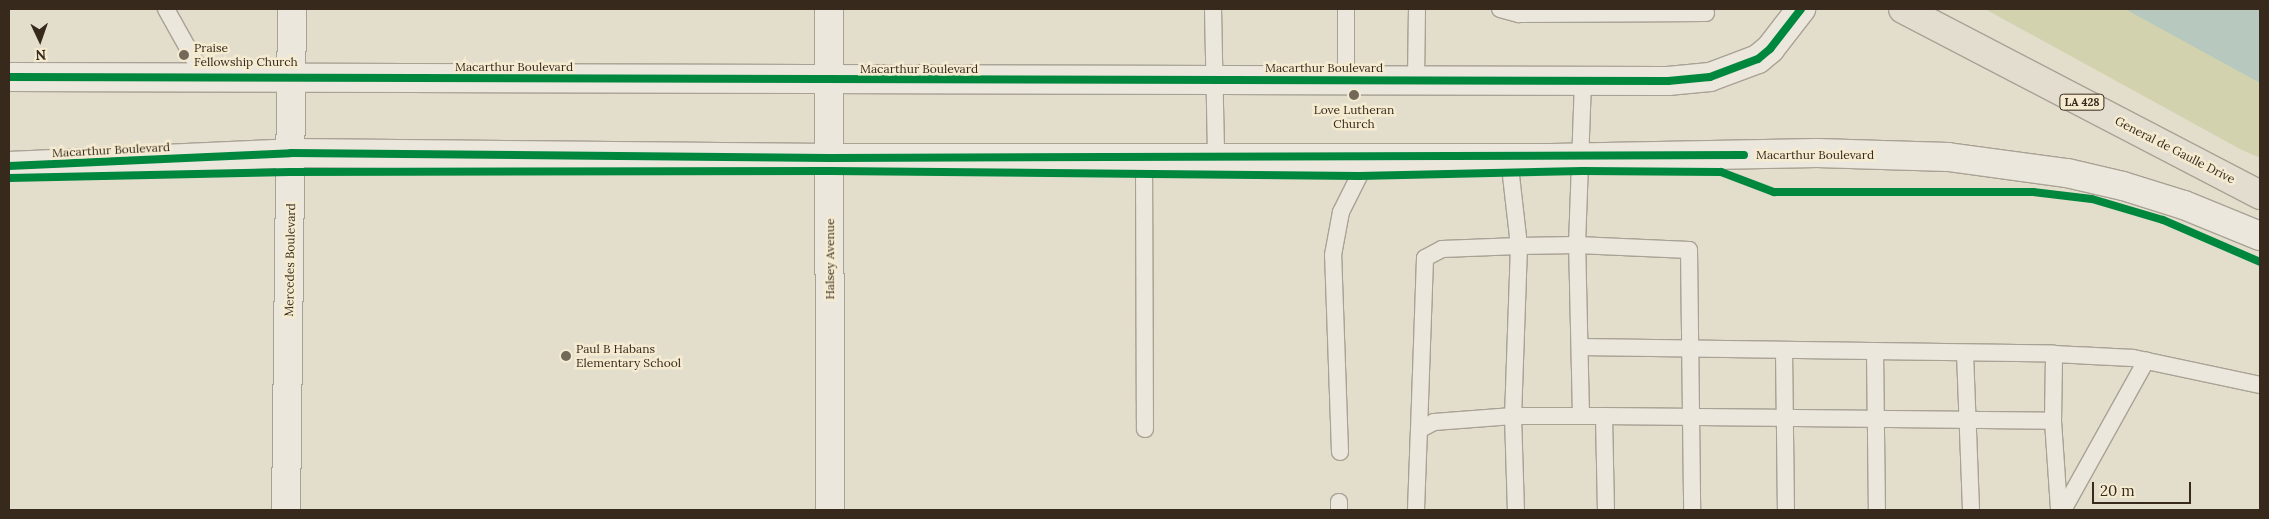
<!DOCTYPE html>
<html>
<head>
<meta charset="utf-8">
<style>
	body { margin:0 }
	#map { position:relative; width:2269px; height:519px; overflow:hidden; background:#e3ddcc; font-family:Lora,serif }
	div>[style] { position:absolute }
	.green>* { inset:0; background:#d2d3ae }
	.water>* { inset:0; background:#b7c9be }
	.roads { filter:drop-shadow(1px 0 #a8a295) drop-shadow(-1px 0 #a8a295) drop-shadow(0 1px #a8a295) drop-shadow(0 -1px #a8a295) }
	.lane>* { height:16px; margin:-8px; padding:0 8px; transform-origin:8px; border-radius:8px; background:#ece7dd }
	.street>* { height:28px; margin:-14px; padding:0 14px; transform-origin:14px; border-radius:14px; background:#ece7dd }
	.secondary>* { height:28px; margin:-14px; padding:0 14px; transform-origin:14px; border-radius:14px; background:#ece7dd }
	.primary>* { height:28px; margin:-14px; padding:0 14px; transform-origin:14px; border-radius:14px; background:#e3ddcf }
	.cycleway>* { height:8px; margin:-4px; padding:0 4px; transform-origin:4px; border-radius:4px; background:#00873e }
	.dots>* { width:14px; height:14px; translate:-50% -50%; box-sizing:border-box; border:2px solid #f5ebd1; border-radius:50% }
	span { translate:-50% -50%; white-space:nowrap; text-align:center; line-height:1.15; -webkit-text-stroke:5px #f5ebd1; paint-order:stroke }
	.shield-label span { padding:1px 4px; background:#f5ebd1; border:1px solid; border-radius:4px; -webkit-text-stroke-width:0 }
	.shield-label { font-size:11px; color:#372a1d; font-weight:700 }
	.poi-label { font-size:12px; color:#372a1d }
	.left { translate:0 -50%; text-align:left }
	.street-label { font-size:12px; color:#372a1d }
	.frame { position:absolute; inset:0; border:10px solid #372a1d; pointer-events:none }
	.north { position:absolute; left:15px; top:15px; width:50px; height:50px; -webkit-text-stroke:4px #f5ebd1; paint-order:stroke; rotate:177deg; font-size:14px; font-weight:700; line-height:20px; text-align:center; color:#372a1d }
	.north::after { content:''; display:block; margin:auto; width:18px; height:22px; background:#372a1d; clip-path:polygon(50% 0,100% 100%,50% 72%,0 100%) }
	.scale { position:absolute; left:2092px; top:482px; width:99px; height:22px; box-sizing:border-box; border:2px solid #372a1d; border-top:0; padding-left:6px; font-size:15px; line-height:18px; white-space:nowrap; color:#372a1d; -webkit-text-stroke:4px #f5ebd1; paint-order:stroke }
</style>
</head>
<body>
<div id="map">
	<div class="green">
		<div style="clip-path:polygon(1985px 9px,2260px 9px,2260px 158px,2240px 149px)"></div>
	</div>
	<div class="water">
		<div style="clip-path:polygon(2125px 9px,2260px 9px,2260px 83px)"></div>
	</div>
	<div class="roads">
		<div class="lane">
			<div style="left:166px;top:9px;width:78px;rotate:60.8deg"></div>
			<div style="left:1213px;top:9px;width:149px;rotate:88.8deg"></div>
			<div style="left:1500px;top:9px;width:20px;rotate:15deg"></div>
			<div style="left:1519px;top:14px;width:187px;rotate:-0.3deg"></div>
			<div style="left:1346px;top:79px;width:70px;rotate:-90deg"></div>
			<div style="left:1416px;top:80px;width:71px;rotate:-89.2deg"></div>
			<div style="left:1144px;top:157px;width:272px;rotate:89.8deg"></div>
			<div style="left:1509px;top:158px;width:89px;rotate:83.5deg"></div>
			<div style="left:1519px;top:246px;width:170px;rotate:92deg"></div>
			<div style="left:1513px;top:416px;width:94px;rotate:88.2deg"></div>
			<div style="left:1580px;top:347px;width:474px;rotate:0.8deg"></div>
			<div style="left:2054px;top:354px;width:79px;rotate:2.9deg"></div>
			<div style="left:2133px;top:358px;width:130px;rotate:12deg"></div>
			<div style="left:1784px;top:350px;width:160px;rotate:89.3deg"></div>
			<div style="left:1875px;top:351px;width:159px;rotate:89.3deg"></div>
			<div style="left:1965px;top:353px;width:157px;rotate:87.8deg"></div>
			<div style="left:1581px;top:416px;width:171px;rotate:-91.3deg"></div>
			<div style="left:1577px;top:245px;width:166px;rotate:-87.9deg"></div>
			<div style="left:1604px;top:416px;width:94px;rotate:88.8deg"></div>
			<div style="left:2053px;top:421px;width:67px;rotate:-89.1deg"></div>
			<div style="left:1419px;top:430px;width:172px;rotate:-88deg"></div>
			<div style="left:1425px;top:258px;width:19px;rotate:-28deg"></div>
			<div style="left:1442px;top:249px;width:77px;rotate:-2.2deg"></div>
			<div style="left:1519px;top:246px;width:58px;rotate:-1deg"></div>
			<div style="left:1577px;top:245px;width:112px;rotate:2.6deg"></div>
			<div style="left:1689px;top:250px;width:260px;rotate:89.3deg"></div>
			<div style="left:1340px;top:452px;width:197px;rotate:-92deg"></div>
			<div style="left:1333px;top:255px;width:44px;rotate:-79.5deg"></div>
			<div style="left:1341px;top:212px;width:60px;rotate:-63.4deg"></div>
			<div style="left:1339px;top:510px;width:8px;rotate:-90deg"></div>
			<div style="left:1416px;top:510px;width:80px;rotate:-87.9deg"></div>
			<div style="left:1419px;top:430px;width:17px;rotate:-28deg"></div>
			<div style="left:1434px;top:422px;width:79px;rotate:-4.3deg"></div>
			<div style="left:1513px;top:416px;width:91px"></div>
			<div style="left:1604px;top:416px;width:449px;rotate:0.6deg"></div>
			<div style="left:2053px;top:421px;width:89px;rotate:86.1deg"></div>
			<div style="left:2063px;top:510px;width:171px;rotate:-60.9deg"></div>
		</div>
		<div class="street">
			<div style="left:829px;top:9px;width:501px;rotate:89.89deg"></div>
			<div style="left:286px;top:510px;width:501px;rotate:-89.31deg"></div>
		</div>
		<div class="secondary">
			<div style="left:9px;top:77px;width:1659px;rotate:0.14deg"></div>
			<div style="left:1668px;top:81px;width:42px;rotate:-5.4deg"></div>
			<div style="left:1710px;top:77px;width:51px;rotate:-20.6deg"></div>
			<div style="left:1758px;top:59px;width:16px;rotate:-40deg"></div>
			<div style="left:1770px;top:49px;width:51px;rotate:-52.2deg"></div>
			<div style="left:9px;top:166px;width:282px;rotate:-2.6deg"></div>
			<div style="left:291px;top:153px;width:539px;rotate:0.53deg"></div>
			<div style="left:830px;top:158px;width:721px"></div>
			<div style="left:1551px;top:158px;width:266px;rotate:-1.1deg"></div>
			<div style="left:1817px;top:153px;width:131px;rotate:1.7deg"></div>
			<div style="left:1948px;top:157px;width:120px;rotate:7.7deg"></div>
			<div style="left:2067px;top:173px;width:57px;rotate:13.1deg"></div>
			<div style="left:2123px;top:186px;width:64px;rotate:17.3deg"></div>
			<div style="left:2184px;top:205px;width:82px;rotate:22.2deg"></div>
		</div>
		<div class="primary">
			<div style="left:1903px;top:9px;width:403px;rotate:27.5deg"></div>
		</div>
	</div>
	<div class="cycleway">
		<div style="left:9px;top:77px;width:1659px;rotate:0.14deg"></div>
		<div style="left:1668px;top:81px;width:42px;rotate:-5.4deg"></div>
		<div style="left:1710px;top:77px;width:51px;rotate:-20.6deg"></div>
		<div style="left:1758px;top:59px;width:16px;rotate:-40deg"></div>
		<div style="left:1770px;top:49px;width:51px;rotate:-52.2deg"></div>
		<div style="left:9px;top:166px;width:282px;rotate:-2.6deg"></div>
		<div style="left:291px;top:153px;width:539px;rotate:0.53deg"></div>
		<div style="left:830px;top:158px;width:914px;rotate:-0.19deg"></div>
		<div style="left:9px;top:178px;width:281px;rotate:-1.2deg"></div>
		<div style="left:290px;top:172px;width:540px;rotate:-0.11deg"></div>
		<div style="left:830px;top:171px;width:529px;rotate:0.54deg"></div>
		<div style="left:1359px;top:176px;width:223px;rotate:-1.3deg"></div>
		<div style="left:1582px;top:171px;width:139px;rotate:0.4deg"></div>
		<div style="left:1721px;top:172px;width:57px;rotate:20.7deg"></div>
		<div style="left:1774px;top:192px;width:259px"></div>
		<div style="left:2033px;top:192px;width:59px;rotate:6.8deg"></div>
		<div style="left:2092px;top:199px;width:74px;rotate:16.5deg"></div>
		<div style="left:2163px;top:220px;width:106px;rotate:23.4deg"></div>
	</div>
	<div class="dots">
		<div style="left:184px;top:55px;background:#73695a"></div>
		<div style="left:1354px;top:95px;background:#73695a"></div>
		<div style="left:566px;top:356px;background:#73695a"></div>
	</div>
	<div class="shield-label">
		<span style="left:2082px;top:102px">LA 428</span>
	</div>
	<div class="poi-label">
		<span class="left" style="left:194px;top:55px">Praise<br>Fellowship Church</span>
		<span style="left:1354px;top:117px">Love Lutheran<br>Church</span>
		<span class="left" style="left:576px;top:356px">Paul B Habans<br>Elementary School</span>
	</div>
	<div class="street-label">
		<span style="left:514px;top:67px">Macarthur Boulevard</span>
		<span style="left:1324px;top:68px">Macarthur Boulevard</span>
		<span style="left:919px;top:69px">Macarthur Boulevard</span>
		<span style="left:111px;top:150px;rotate:-3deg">Macarthur Boulevard</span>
		<span style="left:2175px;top:150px;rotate:27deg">General de Gaulle Drive</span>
		<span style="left:1815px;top:155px">Macarthur Boulevard</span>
		<span style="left:830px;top:259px;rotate:-90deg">Halsey Avenue</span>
		<span style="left:290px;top:260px;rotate:-89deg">Mercedes Boulevard</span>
	</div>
	<div class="frame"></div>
	<div class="north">N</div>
	<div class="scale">20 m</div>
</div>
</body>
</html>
